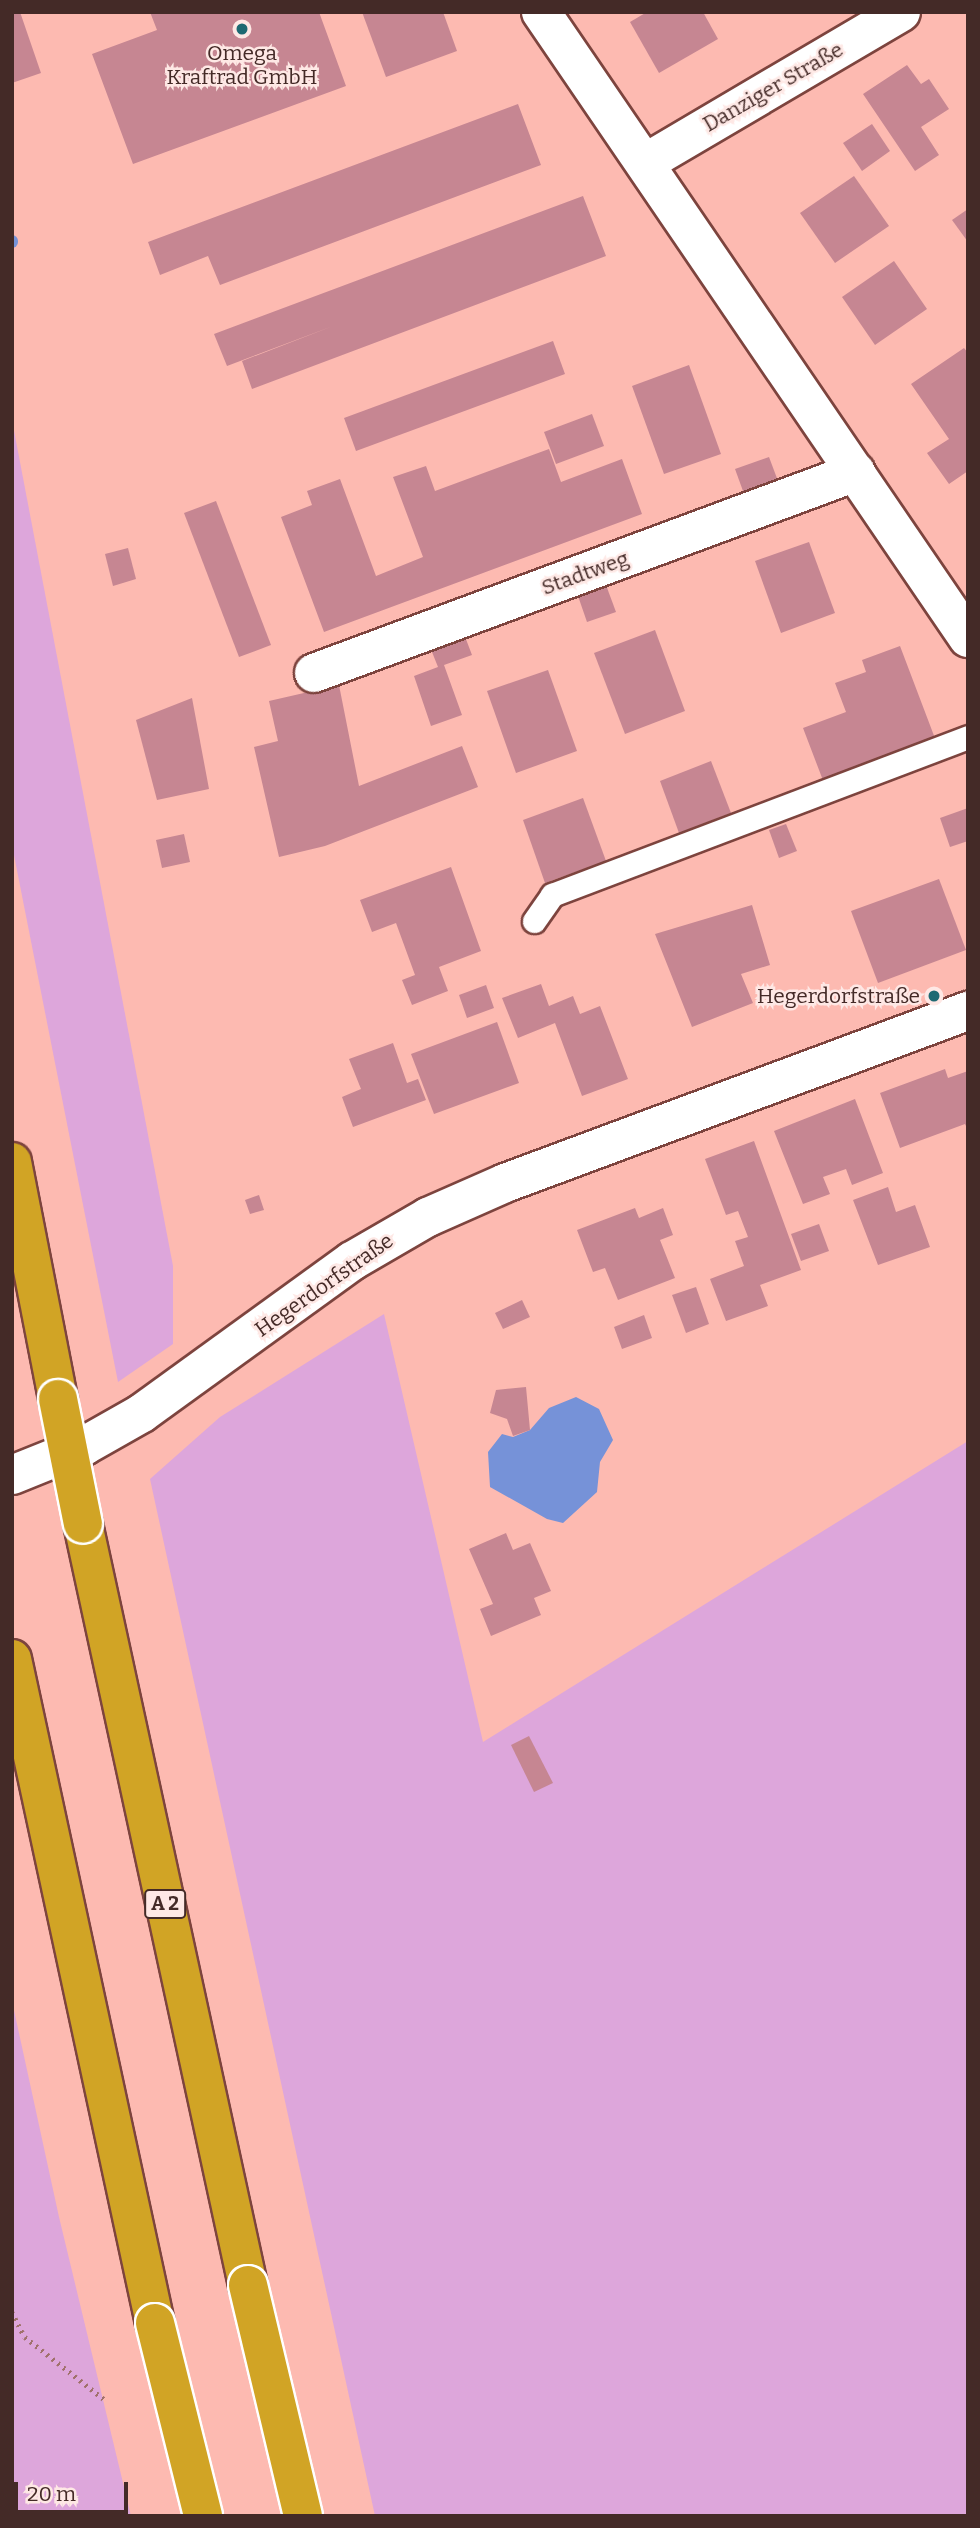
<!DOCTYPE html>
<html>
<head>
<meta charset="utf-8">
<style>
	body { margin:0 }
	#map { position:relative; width:980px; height:2528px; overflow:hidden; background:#fdbab1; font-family:Bitter,serif }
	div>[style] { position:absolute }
	.green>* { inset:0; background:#dda6db }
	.water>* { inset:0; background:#7692d8 }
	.stream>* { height:12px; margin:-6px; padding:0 6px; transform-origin:6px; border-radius:6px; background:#7692d8 }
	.building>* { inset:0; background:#c68692 }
	.path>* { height:4.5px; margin-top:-2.25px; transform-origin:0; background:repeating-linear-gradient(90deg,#a0716b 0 2px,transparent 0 7px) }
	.roads { filter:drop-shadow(2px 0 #7d443e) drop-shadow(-2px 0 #7d443e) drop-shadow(0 2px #7d443e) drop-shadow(0 -2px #7d443e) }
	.service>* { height:23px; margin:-11.5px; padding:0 11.5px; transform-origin:11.5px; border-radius:11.5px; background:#fff }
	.minor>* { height:38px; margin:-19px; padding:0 19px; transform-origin:19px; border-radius:19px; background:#fff }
	.tertiary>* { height:38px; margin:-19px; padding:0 19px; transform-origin:19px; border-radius:19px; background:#fff }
	.motorway>* { height:38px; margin:-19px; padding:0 19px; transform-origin:19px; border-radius:19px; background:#d1a425 }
	.bridges { filter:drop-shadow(2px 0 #fff) drop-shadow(-2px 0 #fff) drop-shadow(0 2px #fff) drop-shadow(0 -2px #fff) }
	.motorway-bridge>* { height:38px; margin:-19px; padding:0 19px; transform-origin:19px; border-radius:19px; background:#d1a425 }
	.dots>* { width:19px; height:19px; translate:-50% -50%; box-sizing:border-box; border:4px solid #fee8e5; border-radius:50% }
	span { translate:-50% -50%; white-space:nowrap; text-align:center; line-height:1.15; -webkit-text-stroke:5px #fee8e5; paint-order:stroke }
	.shield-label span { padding:2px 5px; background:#fee8e5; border:2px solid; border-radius:5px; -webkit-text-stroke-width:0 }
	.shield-label { font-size:19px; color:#442a27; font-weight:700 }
	.poi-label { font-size:21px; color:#442a27 }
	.right { translate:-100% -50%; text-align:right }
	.street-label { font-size:21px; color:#442a27 }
	.frame { position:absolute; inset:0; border:14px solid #442a27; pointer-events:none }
	.scale { position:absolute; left:14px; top:2482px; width:114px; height:32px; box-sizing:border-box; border:4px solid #442a27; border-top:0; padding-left:9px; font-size:21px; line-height:24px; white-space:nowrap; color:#442a27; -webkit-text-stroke:5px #fee8e5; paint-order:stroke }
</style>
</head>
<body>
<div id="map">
	<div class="green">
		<div style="clip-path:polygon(12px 420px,173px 1266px,173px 1344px,118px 1382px,12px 845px)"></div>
		<div style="clip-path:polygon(384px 1314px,483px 1742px,968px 1441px,968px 2516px,375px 2516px,150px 1479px,220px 1417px)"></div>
		<div style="clip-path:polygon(12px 2001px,59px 2217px,131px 2516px,12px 2516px)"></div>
	</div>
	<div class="water">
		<div style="clip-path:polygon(576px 1397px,599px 1409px,613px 1440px,600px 1462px,597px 1492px,563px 1523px,547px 1519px,490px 1487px,488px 1452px,502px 1434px,513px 1437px,530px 1430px,549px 1408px)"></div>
	</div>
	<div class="stream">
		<div style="left:12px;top:242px;width:1px;rotate:-90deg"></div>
	</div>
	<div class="building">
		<div style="clip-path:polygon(12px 12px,20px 12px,41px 73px,12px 83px)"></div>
		<div style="clip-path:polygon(150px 12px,319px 12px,346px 86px,133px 164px,92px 54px,157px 30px)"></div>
		<div style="clip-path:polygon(362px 12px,443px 12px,457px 51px,386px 77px)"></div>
		<div style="clip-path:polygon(647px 12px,703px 12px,718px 39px,659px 73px,630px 22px)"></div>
		<div style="clip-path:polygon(907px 65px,921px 84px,929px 79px,949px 109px,921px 127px,939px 155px,915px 171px,863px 94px)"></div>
		<div style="clip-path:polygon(518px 104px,541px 165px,220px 285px,208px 256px,160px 275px,148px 242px)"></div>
		<div style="clip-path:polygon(872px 124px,890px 151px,862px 171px,843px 143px)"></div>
		<div style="clip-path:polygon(854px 176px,889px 226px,835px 263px,800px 213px)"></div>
		<div style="clip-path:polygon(583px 196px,606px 256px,252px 389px,242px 361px,333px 326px,227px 366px,214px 334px)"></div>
		<div style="clip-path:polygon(968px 209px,968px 242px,952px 220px)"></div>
		<div style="clip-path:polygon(894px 261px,927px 309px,875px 345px,842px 297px)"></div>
		<div style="clip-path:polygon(553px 341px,565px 374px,356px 451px,344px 418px)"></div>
		<div style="clip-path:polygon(964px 348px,968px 353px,968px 471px,949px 484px,927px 453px,949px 439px,911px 384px)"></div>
		<div style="clip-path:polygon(689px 365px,721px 454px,664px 474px,632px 386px)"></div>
		<div style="clip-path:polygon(592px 414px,604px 446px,556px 464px,544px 432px)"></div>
		<div style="clip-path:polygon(549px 449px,561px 482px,622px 459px,642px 514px,324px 632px,281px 517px,312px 505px,307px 491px,340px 479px,376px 576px,423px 557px,393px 477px,426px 466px,435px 491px)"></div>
		<div style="clip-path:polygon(769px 457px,781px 489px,747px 502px,735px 469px)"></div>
		<div style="clip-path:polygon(216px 501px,271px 645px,239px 657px,184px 513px)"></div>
		<div style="clip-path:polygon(809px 542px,835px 613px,781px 633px,755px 561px)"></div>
		<div style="clip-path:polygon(128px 548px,136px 579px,113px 586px,105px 554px)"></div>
		<div style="clip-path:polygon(606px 585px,616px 612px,587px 622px,578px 596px)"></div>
		<div style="clip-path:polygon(655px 630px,685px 711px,625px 734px,594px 653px)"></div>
		<div style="clip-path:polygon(464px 634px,472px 655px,444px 665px,462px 715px,431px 726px,414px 676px,438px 667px,430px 647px)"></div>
		<div style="clip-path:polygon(900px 646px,936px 741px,824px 783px,803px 728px,846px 712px,835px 683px,866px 672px,862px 660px)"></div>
		<div style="clip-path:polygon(548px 670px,577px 751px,516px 773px,487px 691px)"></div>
		<div style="clip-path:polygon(339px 685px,359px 786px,462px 746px,478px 787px,325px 846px,279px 857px,254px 747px,278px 741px,269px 701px)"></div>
		<div style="clip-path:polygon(192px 698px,209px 789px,157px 800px,136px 720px)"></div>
		<div style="clip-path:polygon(711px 761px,731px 813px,679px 833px,660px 781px)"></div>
		<div style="clip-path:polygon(583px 798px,606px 861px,545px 883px,523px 820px)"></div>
		<div style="clip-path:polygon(968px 808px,968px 841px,950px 847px,940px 818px)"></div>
		<div style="clip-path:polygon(786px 824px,797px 851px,779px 858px,769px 830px)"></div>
		<div style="clip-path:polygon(184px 834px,190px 862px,162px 868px,156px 840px)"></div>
		<div style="clip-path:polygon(451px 867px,481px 951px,439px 967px,448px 991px,412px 1005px,402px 980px,415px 975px,396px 923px,372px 932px,360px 900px)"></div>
		<div style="clip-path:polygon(939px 879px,966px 950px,878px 983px,851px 911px)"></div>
		<div style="clip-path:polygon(752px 905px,770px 965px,741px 974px,753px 1003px,692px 1027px,655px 934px)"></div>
		<div style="clip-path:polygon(541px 984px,549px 1006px,573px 996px,580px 1014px,600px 1006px,628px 1079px,582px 1096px,555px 1023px,518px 1038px,502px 998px)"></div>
		<div style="clip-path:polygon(486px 985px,494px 1008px,467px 1018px,459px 995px)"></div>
		<div style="clip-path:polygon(497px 1022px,519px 1083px,434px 1114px,411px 1054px)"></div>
		<div style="clip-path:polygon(393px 1043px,407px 1083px,418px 1079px,426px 1100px,353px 1127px,342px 1097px,361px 1089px,349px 1059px)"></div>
		<div style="clip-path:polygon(945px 1069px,948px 1078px,968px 1071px,968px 1130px,965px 1124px,900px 1148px,880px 1093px)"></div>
		<div style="clip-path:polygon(855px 1099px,883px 1173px,852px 1185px,846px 1169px,823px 1177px,830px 1194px,803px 1204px,774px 1131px)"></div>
		<div style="clip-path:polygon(754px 1141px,801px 1270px,760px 1285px,768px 1306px,726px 1321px,710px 1279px,744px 1266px,735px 1241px,748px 1237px,738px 1211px,726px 1215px,705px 1159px)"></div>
		<div style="clip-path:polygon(888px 1187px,896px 1212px,915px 1205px,930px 1247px,878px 1265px,853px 1200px)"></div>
		<div style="clip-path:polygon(259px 1195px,264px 1210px,250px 1214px,245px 1200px)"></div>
		<div style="clip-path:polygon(635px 1208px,639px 1218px,663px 1208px,673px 1235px,660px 1240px,675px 1278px,618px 1300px,605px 1268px,593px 1272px,577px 1230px)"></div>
		<div style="clip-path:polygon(819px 1224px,829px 1251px,801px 1261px,791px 1234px)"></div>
		<div style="clip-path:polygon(696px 1287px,709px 1324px,686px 1333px,672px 1295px)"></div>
		<div style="clip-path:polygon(522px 1300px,530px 1317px,503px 1329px,495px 1313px)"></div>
		<div style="clip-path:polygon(644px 1315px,652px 1338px,622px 1349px,614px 1327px)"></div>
		<div style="clip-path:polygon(526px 1387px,530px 1430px,513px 1436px,507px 1419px,490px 1413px,496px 1390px)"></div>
		<div style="clip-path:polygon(506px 1533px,513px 1550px,530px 1543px,551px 1591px,534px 1598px,541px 1615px,491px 1636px,480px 1609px,493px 1604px,469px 1549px)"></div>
		<div style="clip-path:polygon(529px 1736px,553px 1783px,534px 1792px,511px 1745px)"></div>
	</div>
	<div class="path">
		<div style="left:12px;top:2312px;width:28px;rotate:63deg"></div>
		<div style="left:25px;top:2337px;width:102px;rotate:38.2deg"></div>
	</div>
	<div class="roads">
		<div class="service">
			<div style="left:534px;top:921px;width:32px;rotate:-55deg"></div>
			<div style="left:552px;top:895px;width:445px;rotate:-20.8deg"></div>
		</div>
		<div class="minor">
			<div style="left:541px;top:12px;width:758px;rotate:55.7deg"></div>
			<div style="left:645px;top:163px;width:297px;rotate:-30.5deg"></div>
			<div style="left:314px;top:673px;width:578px;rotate:-20.35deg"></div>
		</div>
		<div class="tertiary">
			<div style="left:12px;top:1475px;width:78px;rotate:-21.9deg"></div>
			<div style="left:84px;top:1446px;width:67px;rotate:-29.6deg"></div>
			<div style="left:142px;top:1413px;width:259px;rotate:-35.9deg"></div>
			<div style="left:352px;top:1261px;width:88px;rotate:-30.1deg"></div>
			<div style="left:428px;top:1217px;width:84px;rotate:-23.8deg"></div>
			<div style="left:505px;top:1183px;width:494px;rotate:-20.4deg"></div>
		</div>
		<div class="motorway">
			<div style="left:12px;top:1162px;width:241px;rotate:79deg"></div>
			<div style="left:83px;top:1524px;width:779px;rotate:77.77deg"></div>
			<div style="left:12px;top:1659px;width:679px;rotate:77.85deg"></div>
		</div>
	</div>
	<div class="bridges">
		<div class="motorway-bridge">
			<div style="left:58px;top:1399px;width:127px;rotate:78.7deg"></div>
			<div style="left:248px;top:2285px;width:237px;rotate:76.6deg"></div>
			<div style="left:155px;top:2323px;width:199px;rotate:76deg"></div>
		</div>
	</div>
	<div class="dots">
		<div style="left:242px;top:29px;background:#1e6972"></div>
		<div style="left:934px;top:996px;background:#1e6972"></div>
	</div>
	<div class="shield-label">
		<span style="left:165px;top:1904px">A 2</span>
	</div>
	<div class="poi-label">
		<span style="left:242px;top:65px">Omega<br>Kraftrad GmbH</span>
		<span class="right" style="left:920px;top:996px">Hegerdorfstraße</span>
	</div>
	<div class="street-label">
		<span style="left:773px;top:87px;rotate:-30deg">Danziger Straße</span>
		<span style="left:585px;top:573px;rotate:-20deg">Stadtweg</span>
		<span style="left:324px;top:1285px;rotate:-35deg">Hegerdorfstraße</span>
	</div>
	<div class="frame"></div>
	<div class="scale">20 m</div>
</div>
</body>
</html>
